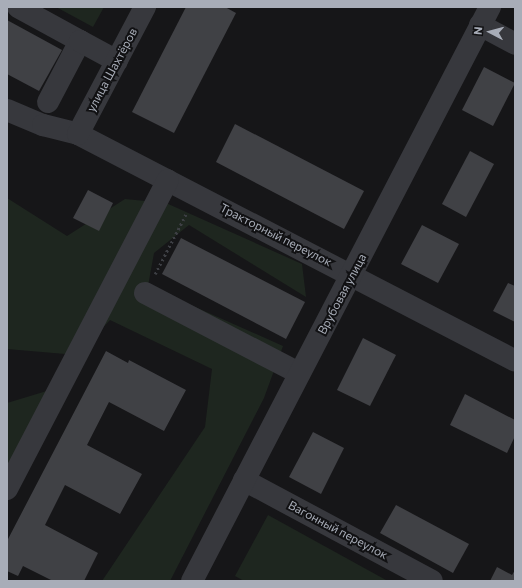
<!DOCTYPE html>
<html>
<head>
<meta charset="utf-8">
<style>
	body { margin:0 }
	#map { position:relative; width:522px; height:588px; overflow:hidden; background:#161618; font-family:Commissioner,sans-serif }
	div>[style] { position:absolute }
	.green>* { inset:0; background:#1e261f }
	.building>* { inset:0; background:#404145 }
	.path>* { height:2.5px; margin-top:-1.25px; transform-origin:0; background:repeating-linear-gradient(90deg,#3d3f44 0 2px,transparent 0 5px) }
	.minor>* { height:22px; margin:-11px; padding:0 11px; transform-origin:11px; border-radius:11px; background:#37383d }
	span { translate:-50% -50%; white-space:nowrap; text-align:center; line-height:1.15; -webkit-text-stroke:4px #111113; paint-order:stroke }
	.street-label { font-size:12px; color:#a8adb8 }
	.frame { position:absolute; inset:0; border:8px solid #a8adb8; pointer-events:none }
	.north { position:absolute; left:470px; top:12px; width:40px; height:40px; -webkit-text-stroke:3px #111113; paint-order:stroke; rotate:276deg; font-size:11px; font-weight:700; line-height:16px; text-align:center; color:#a8adb8 }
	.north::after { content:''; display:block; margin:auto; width:14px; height:18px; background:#a8adb8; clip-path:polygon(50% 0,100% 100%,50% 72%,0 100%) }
</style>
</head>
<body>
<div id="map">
	<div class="green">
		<div style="clip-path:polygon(56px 7px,104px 7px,93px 27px)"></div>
		<div style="clip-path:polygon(7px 198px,67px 236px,125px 199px,166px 203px,302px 264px,306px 297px,189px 225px,154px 253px,148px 286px,283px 346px,264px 398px,170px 581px,102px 581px,205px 427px,212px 369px,110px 320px,77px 355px,7px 349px)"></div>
		<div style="clip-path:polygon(50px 390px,7px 487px,7px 403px)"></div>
		<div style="clip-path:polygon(268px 515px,386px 580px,386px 581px,244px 581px,235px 576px)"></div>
	</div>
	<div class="building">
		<div style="clip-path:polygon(186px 7px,225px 7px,236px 13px,174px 133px,132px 112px)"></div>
		<div style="clip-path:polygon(7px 20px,62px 50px,39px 91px,7px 74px)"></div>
		<div style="clip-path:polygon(484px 67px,515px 83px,493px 126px,462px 110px)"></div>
		<div style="clip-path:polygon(235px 124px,364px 191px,344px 229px,216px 162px)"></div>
		<div style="clip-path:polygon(470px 151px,494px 164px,466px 217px,442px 204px)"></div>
		<div style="clip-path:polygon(88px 190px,113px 203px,99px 231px,73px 218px)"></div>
		<div style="clip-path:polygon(422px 225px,459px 244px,438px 283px,401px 264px)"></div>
		<div style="clip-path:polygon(181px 238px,305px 302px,286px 339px,162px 274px)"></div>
		<div style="clip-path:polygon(508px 283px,515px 286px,515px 322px,493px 311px)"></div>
		<div style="clip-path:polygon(363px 338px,396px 355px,370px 406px,337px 390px)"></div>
		<div style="clip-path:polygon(106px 351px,128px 363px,129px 360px,186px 390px,164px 431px,109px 402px,87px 445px,142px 474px,120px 514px,65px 485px,45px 525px,98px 553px,84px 581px,53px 581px,23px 566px,18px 576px,7px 571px,7px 541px)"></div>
		<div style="clip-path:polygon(465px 394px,515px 420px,515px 436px,507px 453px,450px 425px)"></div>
		<div style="clip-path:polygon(313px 432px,344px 448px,321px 494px,289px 477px)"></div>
		<div style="clip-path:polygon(396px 505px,469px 544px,453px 573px,380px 533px)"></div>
		<div style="clip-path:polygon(497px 567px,512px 575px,515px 570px,515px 581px,490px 581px)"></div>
	</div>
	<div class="path">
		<div style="left:155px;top:274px;width:68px;rotate:-62.7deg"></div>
	</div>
	<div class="minor">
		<div style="left:18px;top:7px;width:71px;rotate:28.7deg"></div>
		<div style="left:480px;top:25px;width:40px;rotate:28deg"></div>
		<div style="left:48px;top:102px;width:69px;rotate:-62.3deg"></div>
		<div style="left:80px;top:41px;width:42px;rotate:28.4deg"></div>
		<div style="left:7px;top:110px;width:39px;rotate:23deg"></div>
		<div style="left:43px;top:125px;width:36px;rotate:14deg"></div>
		<div style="left:78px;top:134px;width:492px;rotate:27.4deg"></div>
		<div style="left:78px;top:134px;width:144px;rotate:-62.2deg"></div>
		<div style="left:145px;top:293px;width:174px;rotate:27.5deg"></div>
		<div style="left:244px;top:480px;width:213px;rotate:28.2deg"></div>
		<div style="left:7px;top:489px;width:348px;rotate:-62.5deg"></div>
		<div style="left:192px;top:581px;width:647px;rotate:-62.56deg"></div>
	</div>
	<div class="street-label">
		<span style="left:112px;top:70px;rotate:-62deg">улица Шахтёров</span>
		<span style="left:276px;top:235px;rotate:27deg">Тракторный переулок</span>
		<span style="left:342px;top:294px;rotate:-62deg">Врубовая улица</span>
		<span style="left:338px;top:530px;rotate:28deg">Вагонный переулок</span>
	</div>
	<div class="frame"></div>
	<div class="north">N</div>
</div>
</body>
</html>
